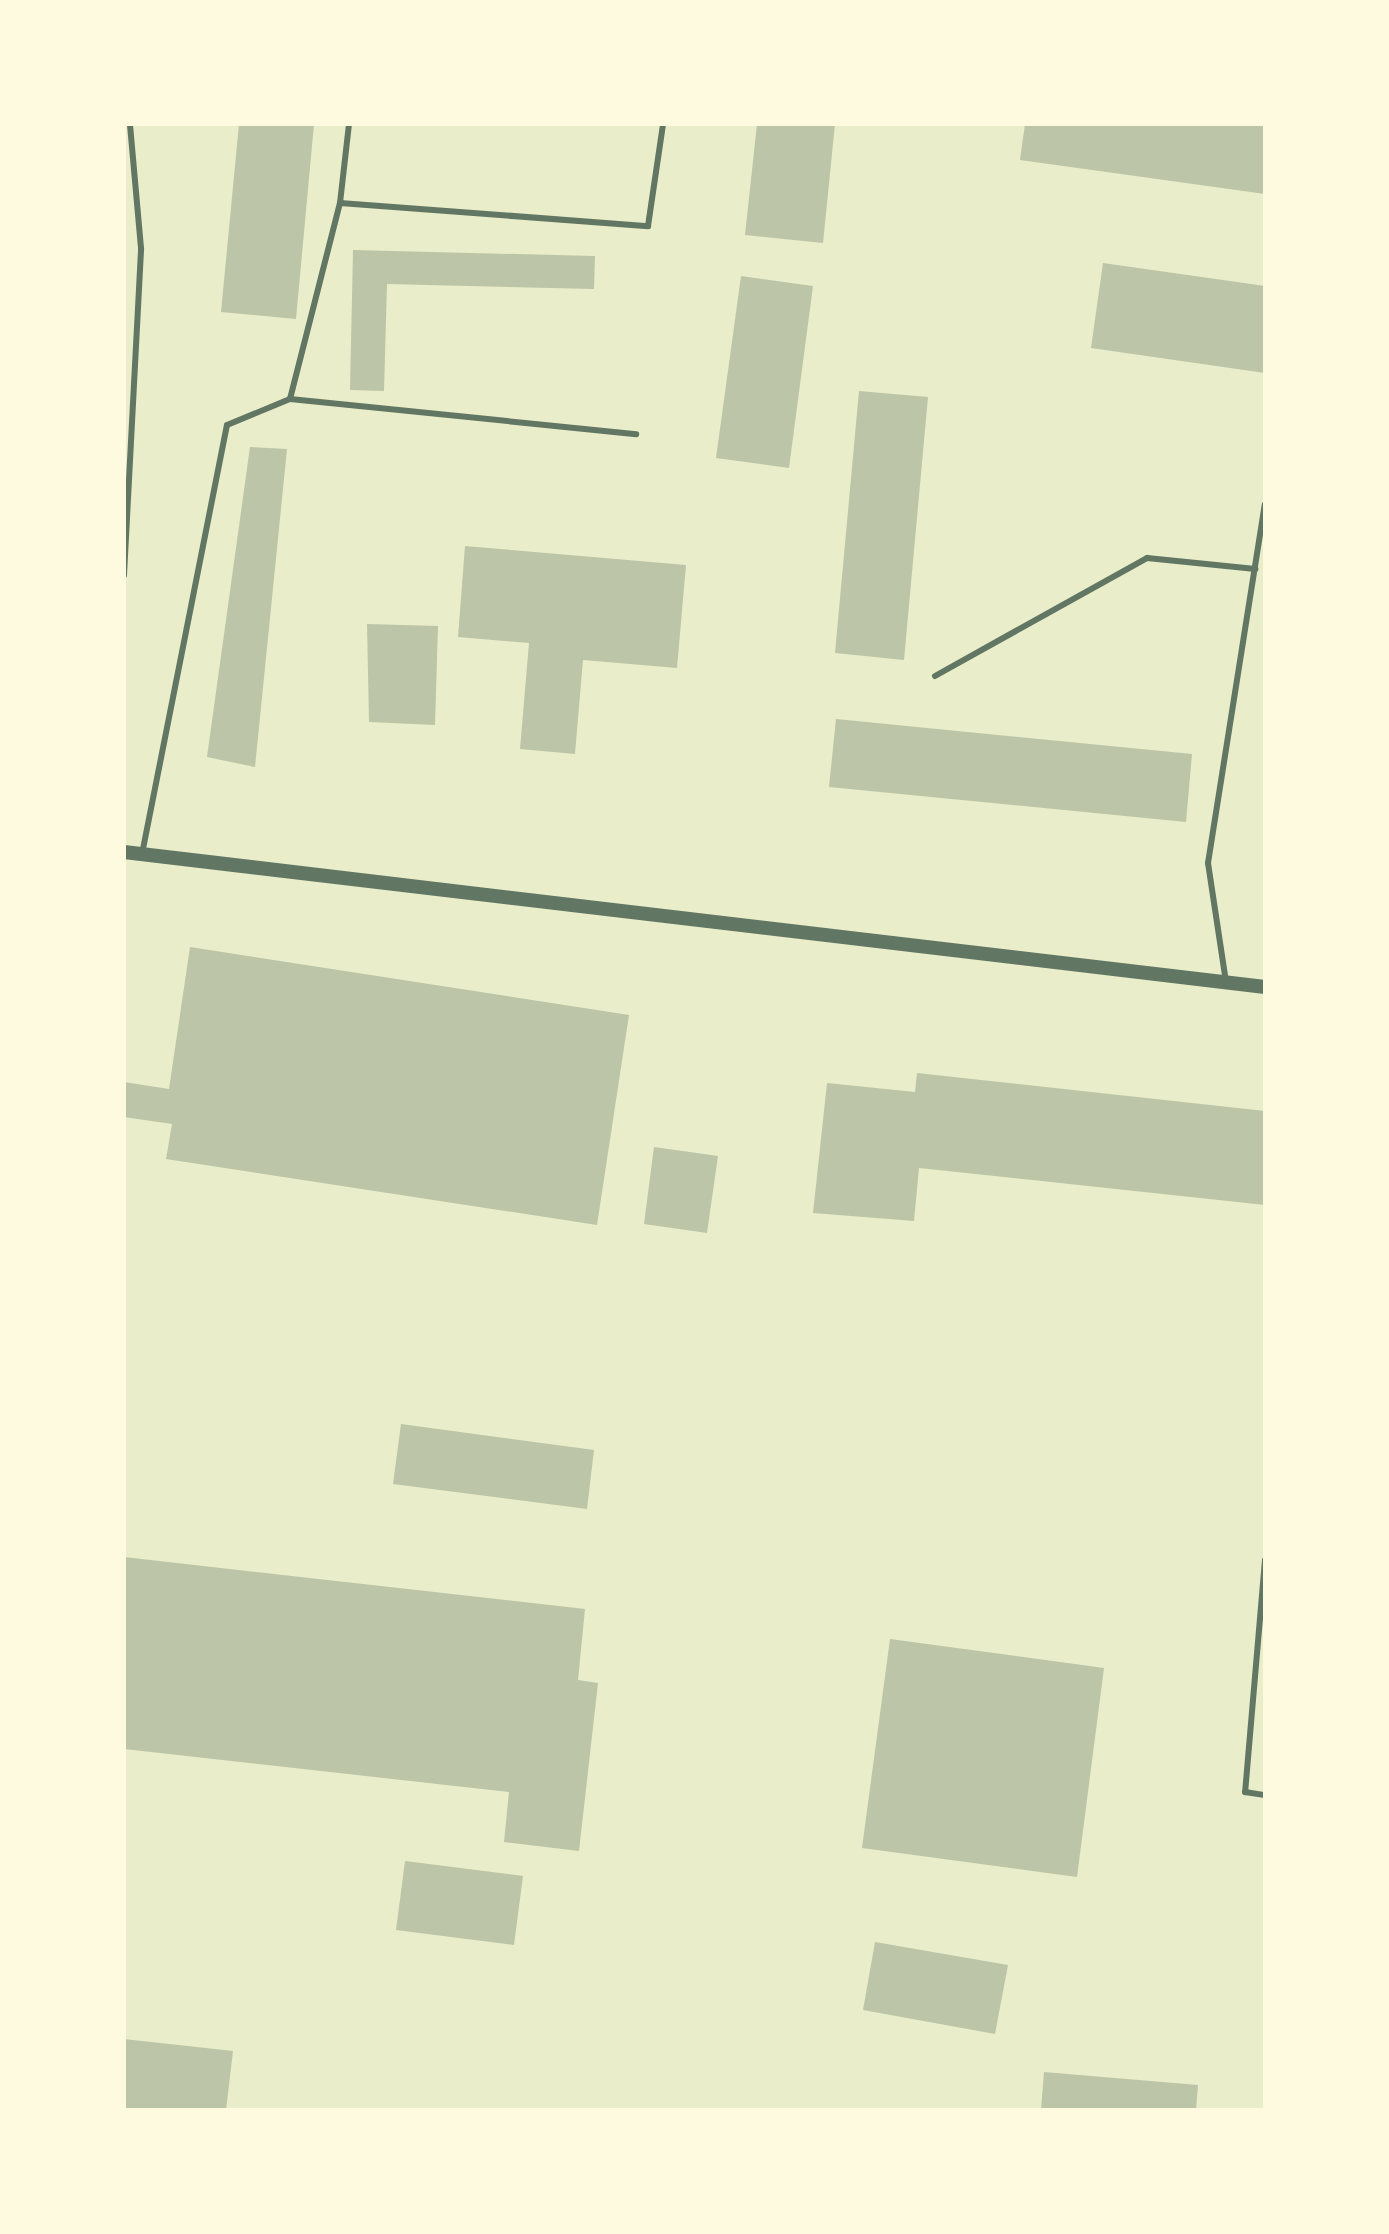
<!DOCTYPE html>
<html>
<head>
<meta charset="utf-8">
<style>
	body { margin:0 }
	#map { position:relative; width:1389px; height:2234px; overflow:hidden; background:#e9edc9; font-family:Montserrat,sans-serif }
	div>[style] { position:absolute }
	.building>* { inset:0; background:#bcc5a7 }
	.service>* { height:6px; margin:-3px; padding:0 3px; transform-origin:3px; border-radius:3px; background:#617663 }
	.tertiary>* { height:14px; margin:-7px; padding:0 7px; transform-origin:7px; border-radius:7px; background:#617663 }
	span { translate:-50% -50%; white-space:nowrap; text-align:center; line-height:1.15; -webkit-text-stroke:7px #fefae0; paint-order:stroke }
	.frame { position:absolute; inset:0; border:126px solid #fefae0; pointer-events:none }
</style>
</head>
<body>
<div id="map">
	<div class="building">
		<div style="clip-path:polygon(239px 124px,314px 124px,296px 319px,221px 312px)"></div>
		<div style="clip-path:polygon(757px 124px,835px 124px,823px 243px,745px 235px)"></div>
		<div style="clip-path:polygon(1025px 124px,1265px 124px,1265px 194px,1020px 160px)"></div>
		<div style="clip-path:polygon(353px 250px,595px 256px,594px 289px,387px 284px,384px 391px,350px 390px)"></div>
		<div style="clip-path:polygon(1103px 263px,1265px 286px,1265px 373px,1091px 348px)"></div>
		<div style="clip-path:polygon(741px 276px,813px 286px,789px 468px,716px 458px)"></div>
		<div style="clip-path:polygon(859px 391px,928px 397px,904px 660px,835px 653px)"></div>
		<div style="clip-path:polygon(250px 447px,287px 449px,255px 767px,207px 757px)"></div>
		<div style="clip-path:polygon(465px 546px,686px 565px,677px 668px,583px 660px,575px 754px,520px 749px,529px 643px,458px 637px)"></div>
		<div style="clip-path:polygon(367px 624px,438px 626px,435px 725px,369px 722px)"></div>
		<div style="clip-path:polygon(836px 719px,1192px 754px,1186px 822px,829px 787px)"></div>
		<div style="clip-path:polygon(190px 947px,629px 1015px,597px 1225px,166px 1159px,172px 1124px,124px 1117px,124px 1082px,169px 1089px)"></div>
		<div style="clip-path:polygon(917px 1073px,1265px 1111px,1265px 1205px,919px 1168px,914px 1221px,813px 1213px,827px 1083px,915px 1092px)"></div>
		<div style="clip-path:polygon(654px 1147px,718px 1156px,707px 1233px,644px 1224px)"></div>
		<div style="clip-path:polygon(401px 1424px,594px 1450px,587px 1509px,393px 1484px)"></div>
		<div style="clip-path:polygon(124px 1557px,585px 1609px,578px 1680px,598px 1683px,579px 1851px,504px 1842px,509px 1792px,124px 1749px)"></div>
		<div style="clip-path:polygon(890px 1639px,1104px 1668px,1077px 1877px,862px 1848px)"></div>
		<div style="clip-path:polygon(405px 1861px,523px 1876px,514px 1945px,396px 1930px)"></div>
		<div style="clip-path:polygon(875px 1942px,1008px 1965px,995px 2034px,863px 2010px)"></div>
		<div style="clip-path:polygon(124px 2039px,233px 2051px,226px 2110px,124px 2110px)"></div>
		<div style="clip-path:polygon(1044px 2072px,1198px 2085px,1196px 2110px,1041px 2110px)"></div>
	</div>
	<div class="service">
		<div style="left:340px;top:203px;width:309px;rotate:4.3deg"></div>
		<div style="left:648px;top:226px;width:103px;rotate:-81.6deg"></div>
		<div style="left:290px;top:399px;width:202px;rotate:-75.7deg"></div>
		<div style="left:340px;top:203px;width:80px;rotate:-83.5deg"></div>
		<div style="left:124px;top:575px;width:327px;rotate:-87deg"></div>
		<div style="left:141px;top:248px;width:124px;rotate:-95.1deg"></div>
		<div style="left:935px;top:676px;width:243px;rotate:-29.1deg"></div>
		<div style="left:1147px;top:558px;width:109px;rotate:5.8deg"></div>
		<div style="left:142px;top:854px;width:437px;rotate:-78.8deg"></div>
		<div style="left:227px;top:425px;width:68px;rotate:-22.4deg"></div>
		<div style="left:290px;top:399px;width:348px;rotate:5.8deg"></div>
		<div style="left:1226px;top:982px;width:120px;rotate:-98.6deg"></div>
		<div style="left:1208px;top:863px;width:363px;rotate:-81deg"></div>
		<div style="left:1265px;top:1560px;width:233px;rotate:94.9deg"></div>
		<div style="left:1245px;top:1792px;width:20px;rotate:9deg"></div>
	</div>
	<div class="tertiary">
		<div style="left:124px;top:852px;width:1149px;rotate:6.75deg"></div>
	</div>
	<div class="frame"></div>
</div>
</body>
</html>
